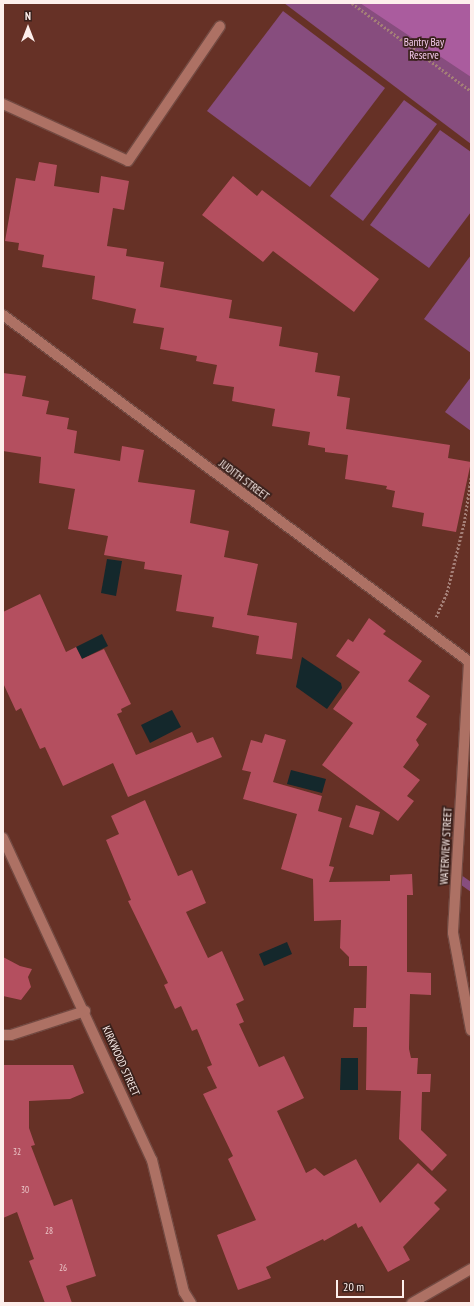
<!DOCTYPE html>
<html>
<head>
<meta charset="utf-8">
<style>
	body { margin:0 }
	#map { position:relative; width:474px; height:1306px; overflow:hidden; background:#663126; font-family:"PT Sans Narrow",sans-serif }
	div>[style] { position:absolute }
	.green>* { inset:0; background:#874d7e }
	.forest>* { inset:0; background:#aa5c9e }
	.water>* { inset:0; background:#14282c }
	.building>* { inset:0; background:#b44f5f }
	.path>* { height:2.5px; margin-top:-1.25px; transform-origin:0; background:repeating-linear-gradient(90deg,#a47f77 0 2px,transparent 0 4px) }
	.roads { filter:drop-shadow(1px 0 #734a42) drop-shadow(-1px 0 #734a42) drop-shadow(0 1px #734a42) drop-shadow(0 -1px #734a42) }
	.service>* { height:10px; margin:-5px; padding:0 5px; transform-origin:5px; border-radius:5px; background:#ad7164 }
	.minor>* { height:10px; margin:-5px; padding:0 5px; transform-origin:5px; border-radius:5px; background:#ad7164 }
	span { translate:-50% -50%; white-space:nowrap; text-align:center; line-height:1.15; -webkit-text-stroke:3.5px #3a211c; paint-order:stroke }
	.number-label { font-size:9px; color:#ebc7c9 }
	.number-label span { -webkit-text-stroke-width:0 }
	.park-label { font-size:11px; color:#f5cbed }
	.street-label { font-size:11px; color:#fdefec }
	.frame { position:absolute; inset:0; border:4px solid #fdefec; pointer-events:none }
	.north { position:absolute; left:8px; top:8px; width:40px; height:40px; -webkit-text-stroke:3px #3a211c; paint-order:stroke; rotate:0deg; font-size:11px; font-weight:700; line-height:16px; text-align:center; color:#fdefec }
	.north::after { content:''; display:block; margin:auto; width:14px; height:18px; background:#fdefec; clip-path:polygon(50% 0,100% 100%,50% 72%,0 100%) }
	.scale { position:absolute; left:336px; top:1280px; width:68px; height:18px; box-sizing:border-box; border:2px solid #fdefec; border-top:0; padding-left:5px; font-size:12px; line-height:14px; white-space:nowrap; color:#fdefec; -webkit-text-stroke:3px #3a211c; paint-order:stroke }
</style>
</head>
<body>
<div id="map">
	<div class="green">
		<div style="clip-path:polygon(284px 3px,471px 3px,471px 144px)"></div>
		<div style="clip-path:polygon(283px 11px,385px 88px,310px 187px,207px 111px)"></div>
		<div style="clip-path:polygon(404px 100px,437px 124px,363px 221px,330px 196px)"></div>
		<div style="clip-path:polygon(440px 130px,471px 152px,471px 212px,429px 268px,370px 225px)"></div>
		<div style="clip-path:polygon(471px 255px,471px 353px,424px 319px)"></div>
		<div style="clip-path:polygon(471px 377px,471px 431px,445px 412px)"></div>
		<div style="clip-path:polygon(457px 872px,471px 882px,471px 892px,457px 882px)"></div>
	</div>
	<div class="forest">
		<div style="clip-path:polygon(360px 3px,471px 3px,471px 77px)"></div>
	</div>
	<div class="water">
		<div style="clip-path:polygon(107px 559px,122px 561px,116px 596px,101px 593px)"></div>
		<div style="clip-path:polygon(102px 634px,108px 646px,82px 659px,76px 647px)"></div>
		<div style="clip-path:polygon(302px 657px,341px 683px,342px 688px,327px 709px,296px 687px)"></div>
		<div style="clip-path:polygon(172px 710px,181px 727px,150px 743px,141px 725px)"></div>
		<div style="clip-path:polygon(291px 770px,326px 779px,322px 793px,287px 784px)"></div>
		<div style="clip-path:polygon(287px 942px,292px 954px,264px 966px,259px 954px)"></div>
		<div style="clip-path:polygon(341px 1058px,358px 1058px,358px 1090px,340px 1090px)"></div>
	</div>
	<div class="building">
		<div style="clip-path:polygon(39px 162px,57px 165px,54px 186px,99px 193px,101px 176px,129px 181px,124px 210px,113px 208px,107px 246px,127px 249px,126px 256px,164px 262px,160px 287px,232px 300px,229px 318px,282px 327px,279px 346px,318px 353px,315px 372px,340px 376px,337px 396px,350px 398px,346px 429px,450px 445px,448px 458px,471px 462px,456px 532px,422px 526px,424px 513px,392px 507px,395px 491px,386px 489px,387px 486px,345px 479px,348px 455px,325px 452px,325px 448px,308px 445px,310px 432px,272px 426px,275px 409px,232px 401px,234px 387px,213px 384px,217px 365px,196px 361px,197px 356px,160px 349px,164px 328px,133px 323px,136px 309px,92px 299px,95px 276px,42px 267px,44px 255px,18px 250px,19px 243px,5px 241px,16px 178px,35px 181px)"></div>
		<div style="clip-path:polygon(233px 176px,257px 196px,262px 190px,379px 279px,354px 312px,273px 251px,263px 262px,202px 215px)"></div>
		<div style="clip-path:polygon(3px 373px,26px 376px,22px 396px,49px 401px,46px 414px,69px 418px,67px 429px,77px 431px,74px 453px,120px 461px,122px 446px,144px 450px,138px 482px,195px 490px,190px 523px,229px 531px,224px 557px,258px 564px,247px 615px,297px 623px,292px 659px,256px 654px,259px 636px,212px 627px,214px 617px,176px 611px,182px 575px,144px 569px,145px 562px,104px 555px,108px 536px,68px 529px,75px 489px,39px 483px,41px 457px,3px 451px)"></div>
		<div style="clip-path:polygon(40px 594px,66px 652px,76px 647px,82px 659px,104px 649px,131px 704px,121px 709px,122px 712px,117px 714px,136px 755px,192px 732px,197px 743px,213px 737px,222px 757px,128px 797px,113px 763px,63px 786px,45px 747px,40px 749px,21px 708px,16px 711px,3px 683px,3px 612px)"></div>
		<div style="clip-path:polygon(369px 618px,386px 631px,383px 634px,422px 661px,408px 681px,430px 696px,416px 717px,427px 724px,416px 740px,419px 745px,403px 767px,420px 780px,407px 796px,414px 801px,398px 821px,322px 765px,353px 723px,333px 709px,360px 672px,336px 656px,348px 639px,353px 642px)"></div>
		<div style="clip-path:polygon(265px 734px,286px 740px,273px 782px,322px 796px,318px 811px,342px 818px,329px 866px,334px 867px,329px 882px,390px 881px,390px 875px,412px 874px,413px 895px,407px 895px,407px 972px,431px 973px,431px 995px,410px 994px,409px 1049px,411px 1058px,418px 1058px,417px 1074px,431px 1074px,430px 1092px,422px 1092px,421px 1130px,447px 1155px,432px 1171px,399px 1139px,401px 1091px,366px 1090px,367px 1027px,353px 1027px,354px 1008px,366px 1008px,367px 966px,349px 966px,349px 957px,340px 948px,341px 920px,314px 921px,313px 879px,281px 869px,297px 814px,243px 799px,251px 772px,242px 770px,251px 740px,262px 743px)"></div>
		<div style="clip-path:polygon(145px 800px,178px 876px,192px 870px,206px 903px,186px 912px,208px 958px,222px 951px,244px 1000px,236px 1004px,244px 1022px,239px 1024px,259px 1067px,284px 1056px,304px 1098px,277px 1111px,306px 1173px,315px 1168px,324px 1176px,356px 1159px,380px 1203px,418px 1163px,447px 1190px,434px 1203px,440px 1209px,403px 1247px,410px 1260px,388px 1272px,362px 1226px,358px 1228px,356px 1223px,324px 1241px,323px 1239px,266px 1267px,271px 1278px,238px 1290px,217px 1235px,256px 1220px,228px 1159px,233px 1156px,203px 1094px,217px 1088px,207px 1067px,212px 1065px,197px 1029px,192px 1031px,181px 1006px,175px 1009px,164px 985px,168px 983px,128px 901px,131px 900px,106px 840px,119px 834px,111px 816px)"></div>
		<div style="clip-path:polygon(356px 805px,380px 812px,373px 835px,349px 827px)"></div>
		<div style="clip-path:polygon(3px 957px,20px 966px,32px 969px,28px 977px,31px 987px,21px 1000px,3px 996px)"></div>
		<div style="clip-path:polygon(3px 1065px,73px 1065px,84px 1093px,70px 1099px,29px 1101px,29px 1128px,35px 1145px,31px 1146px,54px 1206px,72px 1199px,96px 1276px,66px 1286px,72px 1303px,45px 1303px,29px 1261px,34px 1259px,17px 1212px,3px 1218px)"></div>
	</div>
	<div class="path">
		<div style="left:352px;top:3px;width:148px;rotate:36.5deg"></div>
		<div style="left:436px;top:617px;width:27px;rotate:-66deg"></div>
		<div style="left:447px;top:592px;width:71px;rotate:-76.2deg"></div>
		<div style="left:464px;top:523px;width:47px;rotate:-81.3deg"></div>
	</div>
	<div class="roads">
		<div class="service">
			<div style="left:3px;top:104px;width:137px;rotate:24.5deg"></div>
			<div style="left:128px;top:161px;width:163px;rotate:-55.7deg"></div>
		</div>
		<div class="minor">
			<div style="left:3px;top:315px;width:583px;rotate:36.63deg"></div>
			<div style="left:469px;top:662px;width:271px;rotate:93.4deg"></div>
			<div style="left:453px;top:933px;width:99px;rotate:79.5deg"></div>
			<div style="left:3px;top:838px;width:355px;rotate:65.2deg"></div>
			<div style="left:152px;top:1160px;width:136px;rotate:76.4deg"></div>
			<div style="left:184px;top:1292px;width:13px;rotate:58deg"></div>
			<div style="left:3px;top:1035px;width:8px"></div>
			<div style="left:11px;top:1035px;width:78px;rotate:-18deg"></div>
			<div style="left:412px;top:1303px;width:68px;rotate:-30deg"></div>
		</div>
	</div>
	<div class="number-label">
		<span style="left:17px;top:1152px">32</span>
		<span style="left:25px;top:1190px">30</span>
		<span style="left:49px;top:1231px">28</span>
		<span style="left:63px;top:1268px">26</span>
	</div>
	<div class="park-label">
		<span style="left:424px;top:49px">Bantry Bay<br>Reserve</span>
	</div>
	<div class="street-label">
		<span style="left:244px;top:480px;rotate:37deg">JUDITH STREET</span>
		<span style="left:446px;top:846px;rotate:-87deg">WATERVIEW STREET</span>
		<span style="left:121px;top:1061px;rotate:66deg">KIRKWOOD STREET</span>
	</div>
	<div class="frame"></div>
	<div class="north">N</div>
	<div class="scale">20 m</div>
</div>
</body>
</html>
